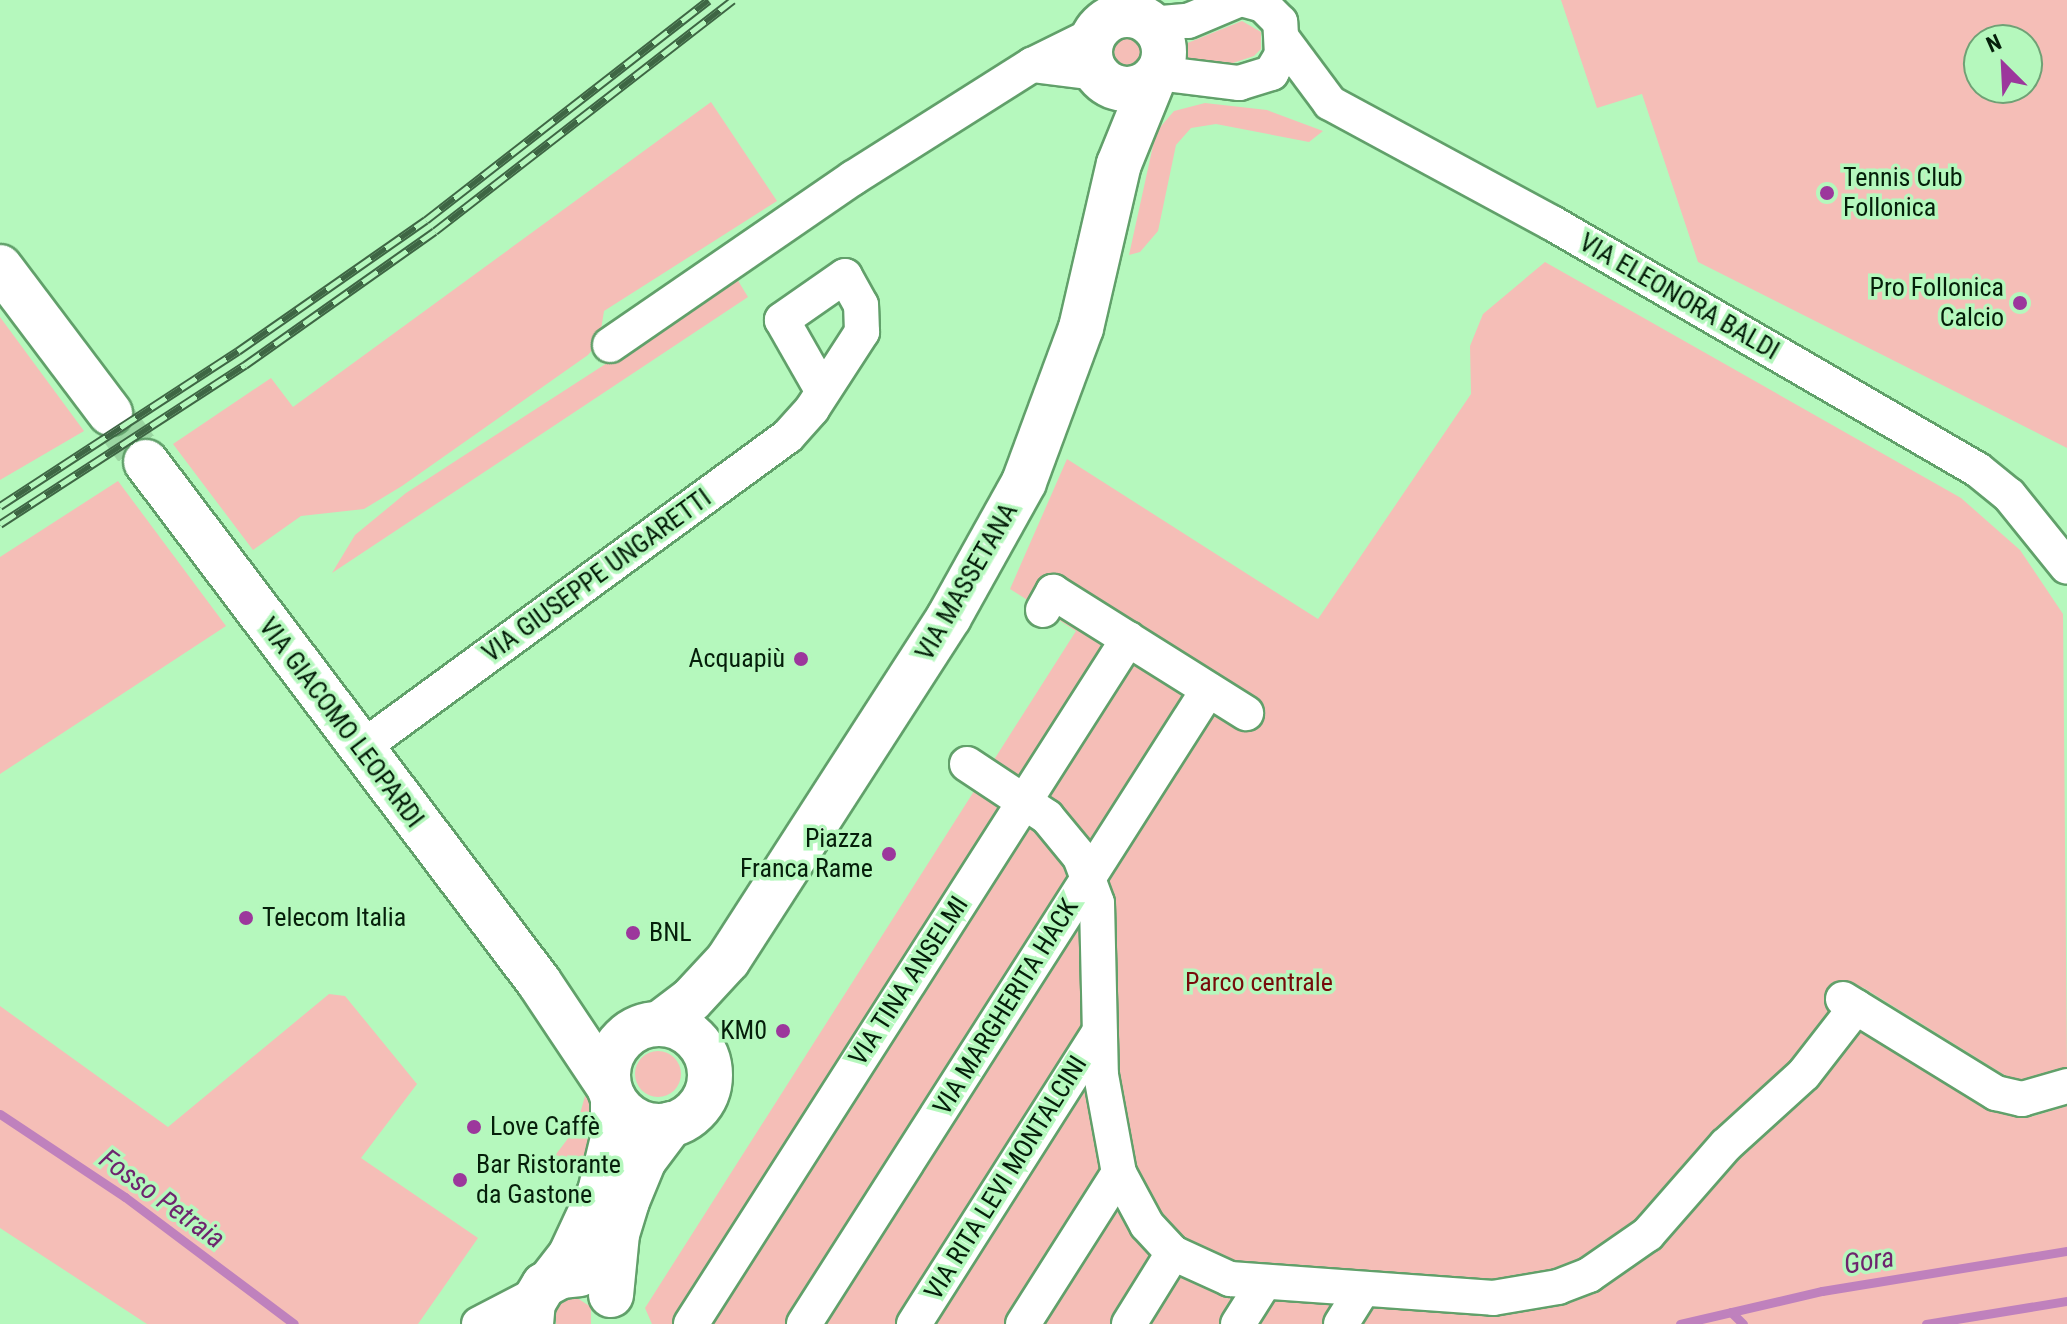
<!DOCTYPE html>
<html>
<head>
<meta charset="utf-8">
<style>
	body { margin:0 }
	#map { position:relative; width:2067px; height:1324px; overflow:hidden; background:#b5f8bd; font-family:"Roboto Condensed",sans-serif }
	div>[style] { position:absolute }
	.green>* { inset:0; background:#f5beb7 }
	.round { border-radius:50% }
	.stream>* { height:9px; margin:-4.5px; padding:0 4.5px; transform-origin:4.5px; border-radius:4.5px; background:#bf81bd }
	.major-tunnel>* { height:44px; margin-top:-22px; transform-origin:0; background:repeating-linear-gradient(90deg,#9bd7a2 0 44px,transparent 0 66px) }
	.roads { filter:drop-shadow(2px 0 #61a06a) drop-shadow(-2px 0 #61a06a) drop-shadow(0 2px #61a06a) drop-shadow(0 -2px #61a06a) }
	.minor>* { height:34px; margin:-17px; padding:0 17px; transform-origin:17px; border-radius:17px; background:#fff }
	.major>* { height:44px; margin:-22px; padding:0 22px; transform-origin:22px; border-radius:22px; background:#fff }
	.major>.ring { margin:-22px; padding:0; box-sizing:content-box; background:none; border:44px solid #fff; border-radius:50% }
	.rail>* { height:9px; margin-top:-4.5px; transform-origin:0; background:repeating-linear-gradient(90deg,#b5f8bd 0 18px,#3e6644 0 36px); box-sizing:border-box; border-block:2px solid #3e6644 }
	.dots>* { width:22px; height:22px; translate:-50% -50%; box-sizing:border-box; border:4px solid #b5f8bd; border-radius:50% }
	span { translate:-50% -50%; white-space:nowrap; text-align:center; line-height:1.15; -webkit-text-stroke:7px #b5f8bd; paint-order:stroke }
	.poi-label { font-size:26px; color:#051f0a }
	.left { translate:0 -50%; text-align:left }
	.right { translate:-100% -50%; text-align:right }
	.street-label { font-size:26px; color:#051f0a }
	.park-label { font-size:26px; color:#770b0b }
	.water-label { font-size:28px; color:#6e246e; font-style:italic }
	.north { position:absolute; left:1963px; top:24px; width:80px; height:80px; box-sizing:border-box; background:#b5f8bd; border:2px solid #6fa175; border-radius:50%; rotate:336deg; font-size:22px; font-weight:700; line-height:32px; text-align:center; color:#051f0a }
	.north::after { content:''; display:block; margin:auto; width:28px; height:36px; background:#9c379c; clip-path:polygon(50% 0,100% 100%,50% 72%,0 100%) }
</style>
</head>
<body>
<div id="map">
	<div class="green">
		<div style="clip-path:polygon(evenodd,1561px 0,2067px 0,2067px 448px,1698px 262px,1642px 94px,1597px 108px,1561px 0,1979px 40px,2027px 40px,2027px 88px,1979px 88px,1979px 40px)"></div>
		<div style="clip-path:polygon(1242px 21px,1261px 32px,1261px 49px,1254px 56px,1233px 63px,1188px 64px,1185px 44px)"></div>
		<div class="round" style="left:1105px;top:30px;width:44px;height:44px"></div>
		<div style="clip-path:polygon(711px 102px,777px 201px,604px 311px,599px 342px,588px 355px,402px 486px,364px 509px,301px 516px,253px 550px,173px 444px,271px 378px,293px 407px)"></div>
		<div style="clip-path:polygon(1205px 103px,1267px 110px,1323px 131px,1309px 142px,1216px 124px,1191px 128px,1176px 145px,1158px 231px,1140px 252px,1129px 255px,1156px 132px,1174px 111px)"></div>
		<div style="clip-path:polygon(1545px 262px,1961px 498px,2020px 550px,2063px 614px,2067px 1070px,2014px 1081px,1862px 987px,1842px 1015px,1999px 1112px,2030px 1117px,2067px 1106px,2067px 1324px,652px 1324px,645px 1308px,1076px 631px,1010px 589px,1067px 459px,1318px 619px,1471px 394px,1470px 346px,1483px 314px)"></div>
		<div style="clip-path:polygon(737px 279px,748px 297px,332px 573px,355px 535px,406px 493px)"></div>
		<div style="clip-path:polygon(0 317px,84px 431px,0 480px)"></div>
		<div style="clip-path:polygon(118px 481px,226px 626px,0 774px,0 557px)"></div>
		<div style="clip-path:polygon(329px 994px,345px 996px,417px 1084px,361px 1158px,478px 1238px,418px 1324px,147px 1324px,0 1228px,0 1006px,168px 1127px)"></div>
		<div class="round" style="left:635px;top:1051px;width:46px;height:46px"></div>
		<div style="clip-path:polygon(587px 1089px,597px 1115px,584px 1168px,566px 1173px,547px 1166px,576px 1128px)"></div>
		<div style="clip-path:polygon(574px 1296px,591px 1307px,591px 1324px,556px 1324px,556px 1307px)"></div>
	</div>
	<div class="stream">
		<div style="left:0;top:1114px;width:150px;rotate:33.6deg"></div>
		<div style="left:125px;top:1197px;width:211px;rotate:36.9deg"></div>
		<div style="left:1731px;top:1312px;width:17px;rotate:45deg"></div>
		<div style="left:1680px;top:1324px;width:146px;rotate:-13.1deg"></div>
		<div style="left:1822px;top:1291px;width:248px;rotate:-9.3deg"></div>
		<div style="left:1926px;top:1324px;width:143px;rotate:-9.3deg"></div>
	</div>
	<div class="major-tunnel">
		<div style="left:110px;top:413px;width:61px;rotate:53.7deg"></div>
	</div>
	<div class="roads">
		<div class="minor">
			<div style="left:1150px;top:24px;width:38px;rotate:-5deg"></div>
			<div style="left:1188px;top:21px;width:54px;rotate:-22.8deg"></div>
			<div style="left:1284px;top:41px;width:77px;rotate:53.4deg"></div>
			<div style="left:1330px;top:103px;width:252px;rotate:28.4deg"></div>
			<div style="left:1552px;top:223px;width:492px;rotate:30.1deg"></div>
			<div style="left:1978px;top:470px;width:40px;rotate:39deg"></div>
			<div style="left:2009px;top:495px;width:92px;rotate:51.1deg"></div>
			<div style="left:1032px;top:65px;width:64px;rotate:7.1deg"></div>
			<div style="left:1157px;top:73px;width:83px;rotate:7deg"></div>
			<div style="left:1239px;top:83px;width:34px;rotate:-17deg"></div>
			<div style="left:1271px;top:73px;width:21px;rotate:-59deg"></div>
			<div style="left:1282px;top:55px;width:33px;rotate:-93deg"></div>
			<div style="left:1280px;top:22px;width:24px;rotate:-135deg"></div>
			<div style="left:1263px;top:5px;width:18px;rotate:-164deg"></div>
			<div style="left:610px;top:345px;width:295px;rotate:-34.5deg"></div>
			<div style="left:853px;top:178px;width:212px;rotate:-32.3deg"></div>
			<div style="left:1032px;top:65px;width:70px;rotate:-26.2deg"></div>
			<div style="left:1043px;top:610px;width:21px;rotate:-61deg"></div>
			<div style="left:1053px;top:592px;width:228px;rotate:32.1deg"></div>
			<div style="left:360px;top:749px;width:530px;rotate:-36.18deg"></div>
			<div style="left:788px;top:436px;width:36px;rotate:-48deg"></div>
			<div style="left:812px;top:409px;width:92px;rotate:-57deg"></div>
			<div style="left:862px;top:332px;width:27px;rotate:-92deg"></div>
			<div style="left:861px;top:305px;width:33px;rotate:-119deg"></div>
			<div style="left:845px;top:276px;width:77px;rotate:145.1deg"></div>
			<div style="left:782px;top:320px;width:81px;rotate:60.3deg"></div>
			<div style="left:967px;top:764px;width:96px;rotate:33.5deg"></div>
			<div style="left:1047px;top:817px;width:52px;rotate:50.5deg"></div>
			<div style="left:1080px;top:857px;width:49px;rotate:69.7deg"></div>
			<div style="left:1097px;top:903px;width:172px;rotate:88.7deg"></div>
			<div style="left:1101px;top:1075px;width:100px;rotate:79.6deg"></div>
			<div style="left:1119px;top:1173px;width:59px;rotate:61.7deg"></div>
			<div style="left:1147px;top:1225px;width:38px;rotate:47deg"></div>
			<div style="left:1173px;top:1253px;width:63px;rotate:24.5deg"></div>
			<div style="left:1230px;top:1279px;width:264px;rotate:4.1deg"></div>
			<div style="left:1493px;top:1298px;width:66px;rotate:-9.6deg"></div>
			<div style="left:1558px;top:1287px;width:33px;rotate:-21deg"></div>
			<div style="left:1589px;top:1275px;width:72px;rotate:-34.8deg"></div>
			<div style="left:1648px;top:1234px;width:118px;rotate:-48.8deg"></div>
			<div style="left:1726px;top:1145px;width:105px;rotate:-42.3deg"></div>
			<div style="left:1804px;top:1074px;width:85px;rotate:-52.2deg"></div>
			<div style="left:1843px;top:999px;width:180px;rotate:31.6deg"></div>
			<div style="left:1996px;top:1093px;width:27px;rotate:13deg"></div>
			<div style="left:2022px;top:1099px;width:47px;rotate:-16.1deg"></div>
			<div style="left:479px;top:1324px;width:65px;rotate:-27.3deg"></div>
			<div style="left:691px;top:1324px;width:813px;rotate:-57.46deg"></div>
			<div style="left:804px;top:1324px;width:752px;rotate:-57.49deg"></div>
			<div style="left:914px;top:1324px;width:346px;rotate:-57.6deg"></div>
			<div style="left:1023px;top:1324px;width:179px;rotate:-57.6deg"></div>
			<div style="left:1129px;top:1324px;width:84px;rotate:-58.2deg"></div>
			<div style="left:1238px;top:1324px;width:45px;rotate:-57.7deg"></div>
			<div style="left:1341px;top:1324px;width:39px;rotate:-58deg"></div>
		</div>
		<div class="major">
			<div class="ring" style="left:1090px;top:15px;width:30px;height:30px"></div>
			<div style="left:0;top:267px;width:183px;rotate:53deg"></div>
			<div style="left:146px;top:462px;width:652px;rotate:52.92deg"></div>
			<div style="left:539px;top:982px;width:126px;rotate:56.3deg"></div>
			<div style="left:659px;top:1024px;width:40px;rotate:-37deg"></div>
			<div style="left:691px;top:1000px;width:54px;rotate:-47.2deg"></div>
			<div style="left:728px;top:960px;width:408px;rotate:-57.2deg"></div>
			<div style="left:949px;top:617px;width:154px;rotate:-60.9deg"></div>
			<div style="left:1024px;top:482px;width:164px;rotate:-69.7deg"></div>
			<div style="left:1081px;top:328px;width:168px;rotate:-77deg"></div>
			<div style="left:1119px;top:164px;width:93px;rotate:-67.9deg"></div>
			<div class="ring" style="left:608px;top:1024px;width:58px;height:58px"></div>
			<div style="left:552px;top:1279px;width:29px;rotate:-52deg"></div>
			<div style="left:570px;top:1256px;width:71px;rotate:-64.9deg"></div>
			<div style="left:600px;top:1192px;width:56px;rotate:-76.5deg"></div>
			<div style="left:613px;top:1138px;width:40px;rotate:-90deg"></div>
			<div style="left:611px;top:1295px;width:61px;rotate:-84.4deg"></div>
			<div style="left:617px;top:1234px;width:34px;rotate:-73deg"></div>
			<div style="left:627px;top:1201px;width:44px;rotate:-67.5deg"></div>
			<div style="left:644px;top:1160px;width:45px;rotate:-53.1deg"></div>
			<div style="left:531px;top:1324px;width:21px;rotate:-85deg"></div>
			<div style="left:533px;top:1303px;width:21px;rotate:-59deg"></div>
			<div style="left:544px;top:1285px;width:19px;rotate:-28deg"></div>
			<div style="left:561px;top:1276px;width:19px;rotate:-6deg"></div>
		</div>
	</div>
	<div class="rail">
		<div style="left:0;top:506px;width:284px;rotate:-33.1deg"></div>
		<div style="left:238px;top:351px;width:229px;rotate:-34.9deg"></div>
		<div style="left:426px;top:220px;width:358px;rotate:-37.9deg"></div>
		<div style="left:0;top:524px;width:292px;rotate:-33deg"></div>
		<div style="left:245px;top:365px;width:232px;rotate:-35.2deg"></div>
		<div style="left:435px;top:231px;width:377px;rotate:-37.8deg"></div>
	</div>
	<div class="dots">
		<div style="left:1827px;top:193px;background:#9c379c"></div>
		<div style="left:2020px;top:303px;background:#9c379c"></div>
		<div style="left:801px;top:659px;background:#9c379c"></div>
		<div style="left:889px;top:854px;background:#9c379c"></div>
		<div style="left:246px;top:918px;background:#9c379c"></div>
		<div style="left:633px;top:933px;background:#9c379c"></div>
		<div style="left:783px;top:1031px;background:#9c379c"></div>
		<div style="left:474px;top:1127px;background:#9c379c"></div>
		<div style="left:460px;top:1180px;background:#9c379c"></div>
	</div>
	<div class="poi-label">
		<span class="left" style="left:1843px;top:193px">Tennis Club<br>Follonica</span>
		<span class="right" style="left:2004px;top:303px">Pro Follonica<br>Calcio</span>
		<span class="right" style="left:785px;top:659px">Acquapiù</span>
		<span class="right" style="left:873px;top:854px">Piazza<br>Franca Rame</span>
		<span class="left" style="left:262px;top:918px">Telecom Italia</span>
		<span class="left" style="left:649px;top:933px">BNL</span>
		<span class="right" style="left:767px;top:1031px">KM0</span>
		<span class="left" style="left:490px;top:1127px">Love Caffè</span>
		<span class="left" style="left:476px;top:1180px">Bar Ristorante<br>da Gastone</span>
	</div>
	<div class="street-label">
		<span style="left:1679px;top:297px;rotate:30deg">VIA ELEONORA BALDI</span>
		<span style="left:597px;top:576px;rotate:-36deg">VIA GIUSEPPE UNGARETTI</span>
		<span style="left:967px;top:582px;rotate:-60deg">VIA MASSETANA</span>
		<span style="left:341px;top:723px;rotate:53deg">VIA GIACOMO LEOPARDI</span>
		<span style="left:909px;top:981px;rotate:-57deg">VIA TINA ANSELMI</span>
		<span style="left:1006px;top:1007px;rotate:-58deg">VIA MARGHERITA HACK</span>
		<span style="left:1006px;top:1178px;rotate:-58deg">VIA RITA LEVI MONTALCINI</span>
	</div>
	<div class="park-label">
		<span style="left:1259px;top:983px">Parco centrale</span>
	</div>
	<div class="water-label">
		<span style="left:162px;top:1199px;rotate:36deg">Fosso Petraia</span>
		<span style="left:1869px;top:1261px;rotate:-9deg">Gora</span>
	</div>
	<div class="north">N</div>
</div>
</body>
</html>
